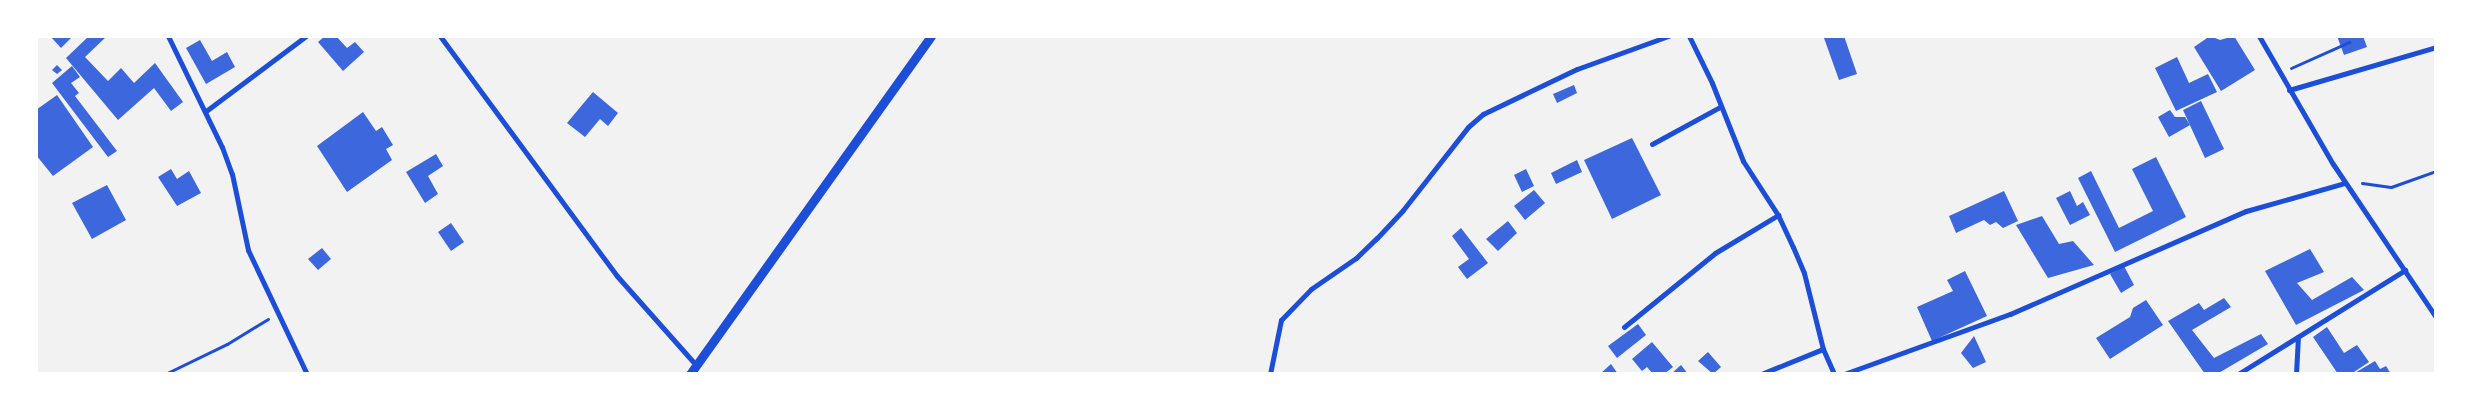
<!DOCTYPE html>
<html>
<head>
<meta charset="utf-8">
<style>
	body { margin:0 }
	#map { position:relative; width:2472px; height:410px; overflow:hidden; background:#f2f2f2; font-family:"Open Sans",sans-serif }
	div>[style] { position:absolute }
	.building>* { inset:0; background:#3d67dc }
	.path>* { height:3px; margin:-1.5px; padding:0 1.5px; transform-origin:1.5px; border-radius:1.5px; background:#1d4ed8 }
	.minor>* { height:5px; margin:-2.5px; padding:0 2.5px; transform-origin:2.5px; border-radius:2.5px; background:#1d4ed8 }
	.tertiary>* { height:9px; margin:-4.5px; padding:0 4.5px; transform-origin:4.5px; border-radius:4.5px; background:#1d4ed8 }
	span { translate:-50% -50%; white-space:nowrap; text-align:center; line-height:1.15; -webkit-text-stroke:5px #fff; paint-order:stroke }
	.frame { position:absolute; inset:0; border:38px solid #fff; pointer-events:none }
</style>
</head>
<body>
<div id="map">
	<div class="building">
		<div style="clip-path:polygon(50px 36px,73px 36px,61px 48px)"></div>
		<div style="clip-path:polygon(89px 36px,107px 36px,85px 57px,108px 81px,121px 68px,134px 83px,155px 63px,183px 102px,171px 111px,154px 88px,118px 120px,66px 58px)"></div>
		<div style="clip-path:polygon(325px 36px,336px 36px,347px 48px,355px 42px,364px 52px,343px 71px,318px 42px)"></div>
		<div style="clip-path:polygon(1830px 36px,1844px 36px,1857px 74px,1839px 80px,1824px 38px)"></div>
		<div style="clip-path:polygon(2210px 36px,2220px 40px,2234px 36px,2255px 70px,2221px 91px,2194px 47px)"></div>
		<div style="clip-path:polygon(2337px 36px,2363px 36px,2367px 47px,2344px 55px)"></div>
		<div style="clip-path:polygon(200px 40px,212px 61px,227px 52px,235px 67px,206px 84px,186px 48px)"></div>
		<div style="clip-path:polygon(2177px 57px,2189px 83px,2208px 74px,2217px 92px,2176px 111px,2155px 68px)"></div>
		<div style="clip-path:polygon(57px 65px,62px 70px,57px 74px,52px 70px)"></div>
		<div style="clip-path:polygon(72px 66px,80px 77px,71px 83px,79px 93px,75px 96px,117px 151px,108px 157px,52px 83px)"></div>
		<div style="clip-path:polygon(1574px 85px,1577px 93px,1557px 103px,1553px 94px)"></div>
		<div style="clip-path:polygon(593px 92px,618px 113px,608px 126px,600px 119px,585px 137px,567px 123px)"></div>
		<div style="clip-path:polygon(57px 95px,93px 147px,53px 176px,36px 155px,36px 110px)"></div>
		<div style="clip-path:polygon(2201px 101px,2224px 149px,2205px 158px,2183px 110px)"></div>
		<div style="clip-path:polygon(2170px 110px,2175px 117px,2185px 117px,2190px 125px,2169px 137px,2158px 117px)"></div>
		<div style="clip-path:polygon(363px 112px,376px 131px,382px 127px,393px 145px,386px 149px,392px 160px,347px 192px,317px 146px)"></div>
		<div style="clip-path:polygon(1632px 138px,1661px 195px,1612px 219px,1584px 160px)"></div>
		<div style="clip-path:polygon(436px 154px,443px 166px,428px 176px,438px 194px,425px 203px,406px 172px)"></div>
		<div style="clip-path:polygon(2156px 157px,2186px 217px,2115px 252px,2078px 178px,2091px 171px,2119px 228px,2153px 211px,2132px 169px)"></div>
		<div style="clip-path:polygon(1577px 160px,1582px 172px,1556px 184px,1551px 173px)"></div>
		<div style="clip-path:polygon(171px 169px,177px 179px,189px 171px,201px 193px,177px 206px,158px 177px)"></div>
		<div style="clip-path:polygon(1526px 169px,1534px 186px,1522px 192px,1514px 175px)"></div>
		<div style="clip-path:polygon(107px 185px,126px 220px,92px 239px,72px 203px)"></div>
		<div style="clip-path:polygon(1534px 190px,1545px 203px,1525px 220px,1514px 206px)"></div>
		<div style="clip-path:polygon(2004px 191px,2018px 221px,2003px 228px,1996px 222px,1990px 225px,1984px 220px,1956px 233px,1949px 216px)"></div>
		<div style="clip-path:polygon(2070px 191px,2077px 206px,2083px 202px,2090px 215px,2070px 225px,2056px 198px)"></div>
		<div style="clip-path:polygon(2042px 216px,2059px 244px,2073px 241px,2094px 265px,2048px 278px,2016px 225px)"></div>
		<div style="clip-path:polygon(1508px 221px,1517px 233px,1498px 251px,1486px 239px)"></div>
		<div style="clip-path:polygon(451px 223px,464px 242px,451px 251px,438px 232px)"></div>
		<div style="clip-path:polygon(1461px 228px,1488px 263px,1467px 279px,1458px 267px,1469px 259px,1452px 236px)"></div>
		<div style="clip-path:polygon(322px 248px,331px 259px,318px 270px,308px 259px)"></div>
		<div style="clip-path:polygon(2310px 249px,2324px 272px,2297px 283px,2312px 300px,2352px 277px,2364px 290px,2296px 325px,2265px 271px)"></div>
		<div style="clip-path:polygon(2124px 266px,2134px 285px,2121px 293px,2110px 274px)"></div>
		<div style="clip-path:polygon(1965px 271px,1987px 316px,1932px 341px,1917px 307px,1953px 291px,1947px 280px)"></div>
		<div style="clip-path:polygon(2224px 298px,2231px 307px,2192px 330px,2214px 358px,2261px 334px,2268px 344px,2217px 374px,2205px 374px,2168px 321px,2199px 303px,2204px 310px)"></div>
		<div style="clip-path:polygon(2146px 300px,2163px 325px,2110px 359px,2096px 338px,2130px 317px,2133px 308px)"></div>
		<div style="clip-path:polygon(1638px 324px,1646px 335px,1617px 358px,1608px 346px)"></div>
		<div style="clip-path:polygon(2327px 327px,2344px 353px,2357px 345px,2369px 362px,2351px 374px,2338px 374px,2313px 337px)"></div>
		<div style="clip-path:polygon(1974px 336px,1986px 362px,1973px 368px,1961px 353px)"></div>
		<div style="clip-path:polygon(1652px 342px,1673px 367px,1664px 374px,1653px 374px,1647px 367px,1642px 371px,1632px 359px)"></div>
		<div style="clip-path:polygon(1708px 352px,1721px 367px,1713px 374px,1698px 361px)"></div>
		<div style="clip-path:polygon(2375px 361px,2380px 369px,2386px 366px,2391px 374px,2353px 374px)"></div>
		<div style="clip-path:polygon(1611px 364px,1618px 374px,1600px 374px)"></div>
		<div style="clip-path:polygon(1681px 365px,1688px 374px,1671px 374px)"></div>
	</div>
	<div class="path">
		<div style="left:2291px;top:68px;width:64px;rotate:-24.1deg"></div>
		<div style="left:2362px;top:183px;width:29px;rotate:8deg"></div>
		<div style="left:2391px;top:187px;width:48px;rotate:-19.6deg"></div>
		<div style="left:165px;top:374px;width:69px;rotate:-25.8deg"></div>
		<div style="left:227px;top:344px;width:48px;rotate:-31.4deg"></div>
	</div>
	<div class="minor">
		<div style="left:168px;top:36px;width:123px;rotate:64.1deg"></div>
		<div style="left:222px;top:147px;width:29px;rotate:70deg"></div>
		<div style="left:232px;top:174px;width:78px;rotate:78.1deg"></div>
		<div style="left:248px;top:250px;width:137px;rotate:64.6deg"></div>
		<div style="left:440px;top:36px;width:298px;rotate:53.6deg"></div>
		<div style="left:617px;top:276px;width:119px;rotate:48.4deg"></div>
		<div style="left:1689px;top:36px;width:52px;rotate:63.9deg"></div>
		<div style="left:1712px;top:83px;width:84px;rotate:68.3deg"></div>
		<div style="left:1743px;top:161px;width:64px;rotate:57.1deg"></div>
		<div style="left:1778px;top:215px;width:35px;rotate:65deg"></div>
		<div style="left:1793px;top:247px;width:28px;rotate:67deg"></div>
		<div style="left:1804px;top:273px;width:78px;rotate:76deg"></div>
		<div style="left:1823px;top:349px;width:27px;rotate:66deg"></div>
		<div style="left:2259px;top:36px;width:148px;rotate:60deg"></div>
		<div style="left:2333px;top:164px;width:184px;rotate:56.1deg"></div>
		<div style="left:2289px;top:90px;width:153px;rotate:-16.3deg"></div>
		<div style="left:206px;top:111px;width:125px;rotate:-36.9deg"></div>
		<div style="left:1652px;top:144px;width:77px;rotate:-28.6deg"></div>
		<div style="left:1624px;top:327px;width:117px;rotate:-39.1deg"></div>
		<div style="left:1715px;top:253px;width:74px;rotate:-31.1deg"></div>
		<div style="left:1270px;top:374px;width:55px;rotate:-78.5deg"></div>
		<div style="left:1281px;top:320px;width:43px;rotate:-45.9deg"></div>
		<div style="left:1311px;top:289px;width:55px;rotate:-34.6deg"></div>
		<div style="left:1356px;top:258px;width:29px;rotate:-44deg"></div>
		<div style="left:1377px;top:238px;width:38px;rotate:-47deg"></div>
		<div style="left:1403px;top:210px;width:105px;rotate:-51.9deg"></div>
		<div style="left:1468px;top:127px;width:20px;rotate:-41deg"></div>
		<div style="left:1483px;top:114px;width:104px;rotate:-25.6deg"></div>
		<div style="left:1577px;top:69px;width:97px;rotate:-19.9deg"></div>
		<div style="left:1761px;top:374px;width:67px;rotate:-22deg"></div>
		<div style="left:1844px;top:374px;width:177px;rotate:-19.9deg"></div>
		<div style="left:2010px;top:314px;width:257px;rotate:-23.6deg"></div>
		<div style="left:2246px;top:211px;width:103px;rotate:-15.8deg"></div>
		<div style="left:2238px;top:374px;width:197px;rotate:-31.9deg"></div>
		<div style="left:2296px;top:374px;width:37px;rotate:-87deg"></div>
	</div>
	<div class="tertiary">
		<div style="left:690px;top:374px;width:415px;rotate:-54.5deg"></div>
	</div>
	<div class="frame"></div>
</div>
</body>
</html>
